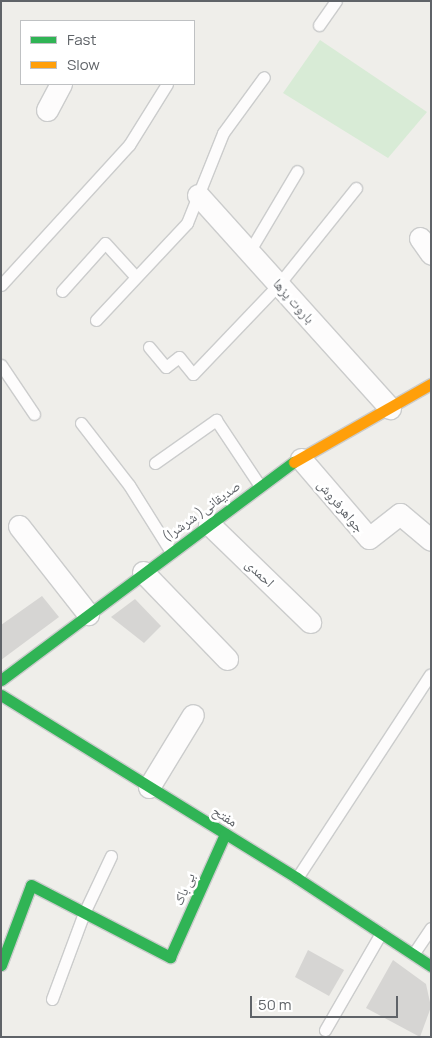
<!DOCTYPE html>
<html>
<head>
<meta charset="utf-8">
<style>
	body { margin:0 }
	#map { position:relative; width:432px; height:1038px; overflow:hidden; background:#efeeea; font-family:Manrope,"Noto Naskh Arabic",sans-serif }
	div>[style] { position:absolute }
	.green>* { inset:0; background:#d8ebd6 }
	.building>* { inset:0; background:#d6d5d3 }
	.roads { filter:drop-shadow(1px 0 #cbcccc) drop-shadow(-1px 0 #cbcccc) drop-shadow(0 1px #cbcccc) drop-shadow(0 -1px #cbcccc) }
	.lane>* { height:11px; margin:-5.5px; padding:0 5.5px; transform-origin:5.5px; border-radius:5.5px; background:#fdfcfc }
	.street>* { height:21px; margin:-10.5px; padding:0 10.5px; transform-origin:10.5px; border-radius:10.5px; background:#fdfcfc }
	.fast>* { height:11px; margin:-5.5px; padding:0 5.5px; transform-origin:5.5px; border-radius:5.5px; background:#30b455 }
	.slow>* { height:11px; margin:-5.5px; padding:0 5.5px; transform-origin:5.5px; border-radius:5.5px; background:#ff9f0a }
	span { translate:-50% -50%; white-space:nowrap; text-align:center; line-height:1.15; -webkit-text-stroke:5px #fff; paint-order:stroke }
	.street-label { font-size:14px; color:#5f6368 }
	.frame { position:absolute; inset:0; border:2px solid #5f6368; pointer-events:none }
	.legend { position:absolute; left:20px; top:20px; width:175px; height:65px; box-sizing:border-box; background:#fff; border:1px solid #bfc1c3; margin:0; padding:6px 9px; list-style:none; font-size:15px; color:#5f6368 }
	.legend li { display:flex; align-items:center; gap:10px; height:25px }
	.legend b { width:25px; border:1px solid #bfc1c3 }
	.scale { position:absolute; left:250px; top:996px; width:148px; height:22px; box-sizing:border-box; border:2px solid #5f6368; border-top:0; padding-left:6px; font-size:15px; line-height:18px; white-space:nowrap; color:#5f6368; -webkit-text-stroke:4px #fff; paint-order:stroke }
</style>
</head>
<body>
<div id="map">
	<div class="green">
		<div style="clip-path:polygon(320px 40px,427px 112px,388px 158px,283px 93px)"></div>
	</div>
	<div class="building">
		<div style="clip-path:polygon(42px 596px,59px 617px,1px 660px,1px 625px)"></div>
		<div style="clip-path:polygon(135px 599px,161px 626px,144px 643px,111px 617px)"></div>
		<div style="clip-path:polygon(308px 950px,344px 970px,329px 996px,295px 977px)"></div>
		<div style="clip-path:polygon(393px 960px,426px 984px,431px 1007px,420px 1037px,366px 1008px)"></div>
	</div>
	<div class="roads">
		<div class="lane">
			<div style="left:319px;top:25px;width:29px;rotate:-55deg"></div>
			<div style="left:249px;top:252px;width:94px;rotate:-59.3deg"></div>
			<div style="left:1px;top:285px;width:190px;rotate:-47.6deg"></div>
			<div style="left:129px;top:145px;width:72px;rotate:-58.1deg"></div>
			<div style="left:62px;top:291px;width:64px;rotate:-48.1deg"></div>
			<div style="left:105px;top:243px;width:45px;rotate:47.7deg"></div>
			<div style="left:96px;top:320px;width:133px;rotate:-46.8deg"></div>
			<div style="left:187px;top:223px;width:97px;rotate:-68.2deg"></div>
			<div style="left:223px;top:133px;width:69px;rotate:-53.8deg"></div>
			<div style="left:149px;top:347px;width:26px;rotate:50deg"></div>
			<div style="left:166px;top:367px;width:16px;rotate:-38deg"></div>
			<div style="left:179px;top:357px;width:22px;rotate:51deg"></div>
			<div style="left:193px;top:374px;width:124px;rotate:-46.3deg"></div>
			<div style="left:279px;top:284px;width:123px;rotate:-51.3deg"></div>
			<div style="left:1px;top:365px;width:59px;rotate:56deg"></div>
			<div style="left:81px;top:423px;width:78px;rotate:52.3deg"></div>
			<div style="left:129px;top:485px;width:79px;rotate:57.9deg"></div>
			<div style="left:155px;top:463px;width:75px;rotate:-35.2deg"></div>
			<div style="left:216px;top:420px;width:79px;rotate:56.3deg"></div>
			<div style="left:297px;top:878px;width:243px;rotate:-56.8deg"></div>
			<div style="left:414px;top:953px;width:30px;rotate:-56deg"></div>
			<div style="left:52px;top:999px;width:92px;rotate:-69.6deg"></div>
			<div style="left:84px;top:913px;width:63px;rotate:-64.7deg"></div>
			<div style="left:325px;top:1030px;width:112px;rotate:-60deg"></div>
		</div>
		<div class="street">
			<div style="left:47px;top:110px;width:30px;rotate:-62deg"></div>
			<div style="left:198px;top:195px;width:287px;rotate:48deg"></div>
			<div style="left:420px;top:238px;width:19px;rotate:55deg"></div>
			<div style="left:301px;top:459px;width:104px;rotate:49.3deg"></div>
			<div style="left:369px;top:538px;width:39px;rotate:-38deg"></div>
			<div style="left:400px;top:514px;width:40px;rotate:40deg"></div>
			<div style="left:209px;top:524px;width:141px;rotate:44.1deg"></div>
			<div style="left:19px;top:526px;width:112px;rotate:51.9deg"></div>
			<div style="left:143px;top:572px;width:121px;rotate:46deg"></div>
			<div style="left:149px;top:787px;width:84px;rotate:-58.6deg"></div>
		</div>
		<div class="fast">
			<div style="left:1px;top:680px;width:365px;rotate:-36.7deg"></div>
			<div style="left:1px;top:695px;width:348px;rotate:31.7deg"></div>
			<div style="left:297px;top:878px;width:160px;rotate:33.3deg"></div>
			<div style="left:1px;top:965px;width:85px;rotate:-69.4deg"></div>
			<div style="left:31px;top:885px;width:157px;rotate:27.4deg"></div>
			<div style="left:170px;top:957px;width:135px;rotate:-65.9deg"></div>
		</div>
		<div class="slow">
			<div style="left:294px;top:462px;width:158px;rotate:-29.7deg"></div>
		</div>
	</div>
	<div class="street-label">
		<span style="left:294px;top:301px;rotate:48deg">باروت پزها</span>
		<span style="left:341px;top:506px;rotate:50deg">جواهرفروش</span>
		<span style="left:201px;top:511px;rotate:-36deg">(شرشرا )صدیقانی</span>
		<span style="left:260px;top:573px;rotate:44deg">احمدی</span>
		<span style="left:225px;top:816px;rotate:32deg">مفتح</span>
		<span style="left:184px;top:889px;rotate:-66deg">بی باک</span>
	</div>
	<div class="frame"></div>
	<ul class="legend">
	<li><b style="height:6px;background:#30b455"></b>Fast</li>
	<li><b style="height:6px;background:#ff9f0a"></b>Slow</li>
	</ul>
	<div class="scale">50 m</div>
</div>
</body>
</html>
